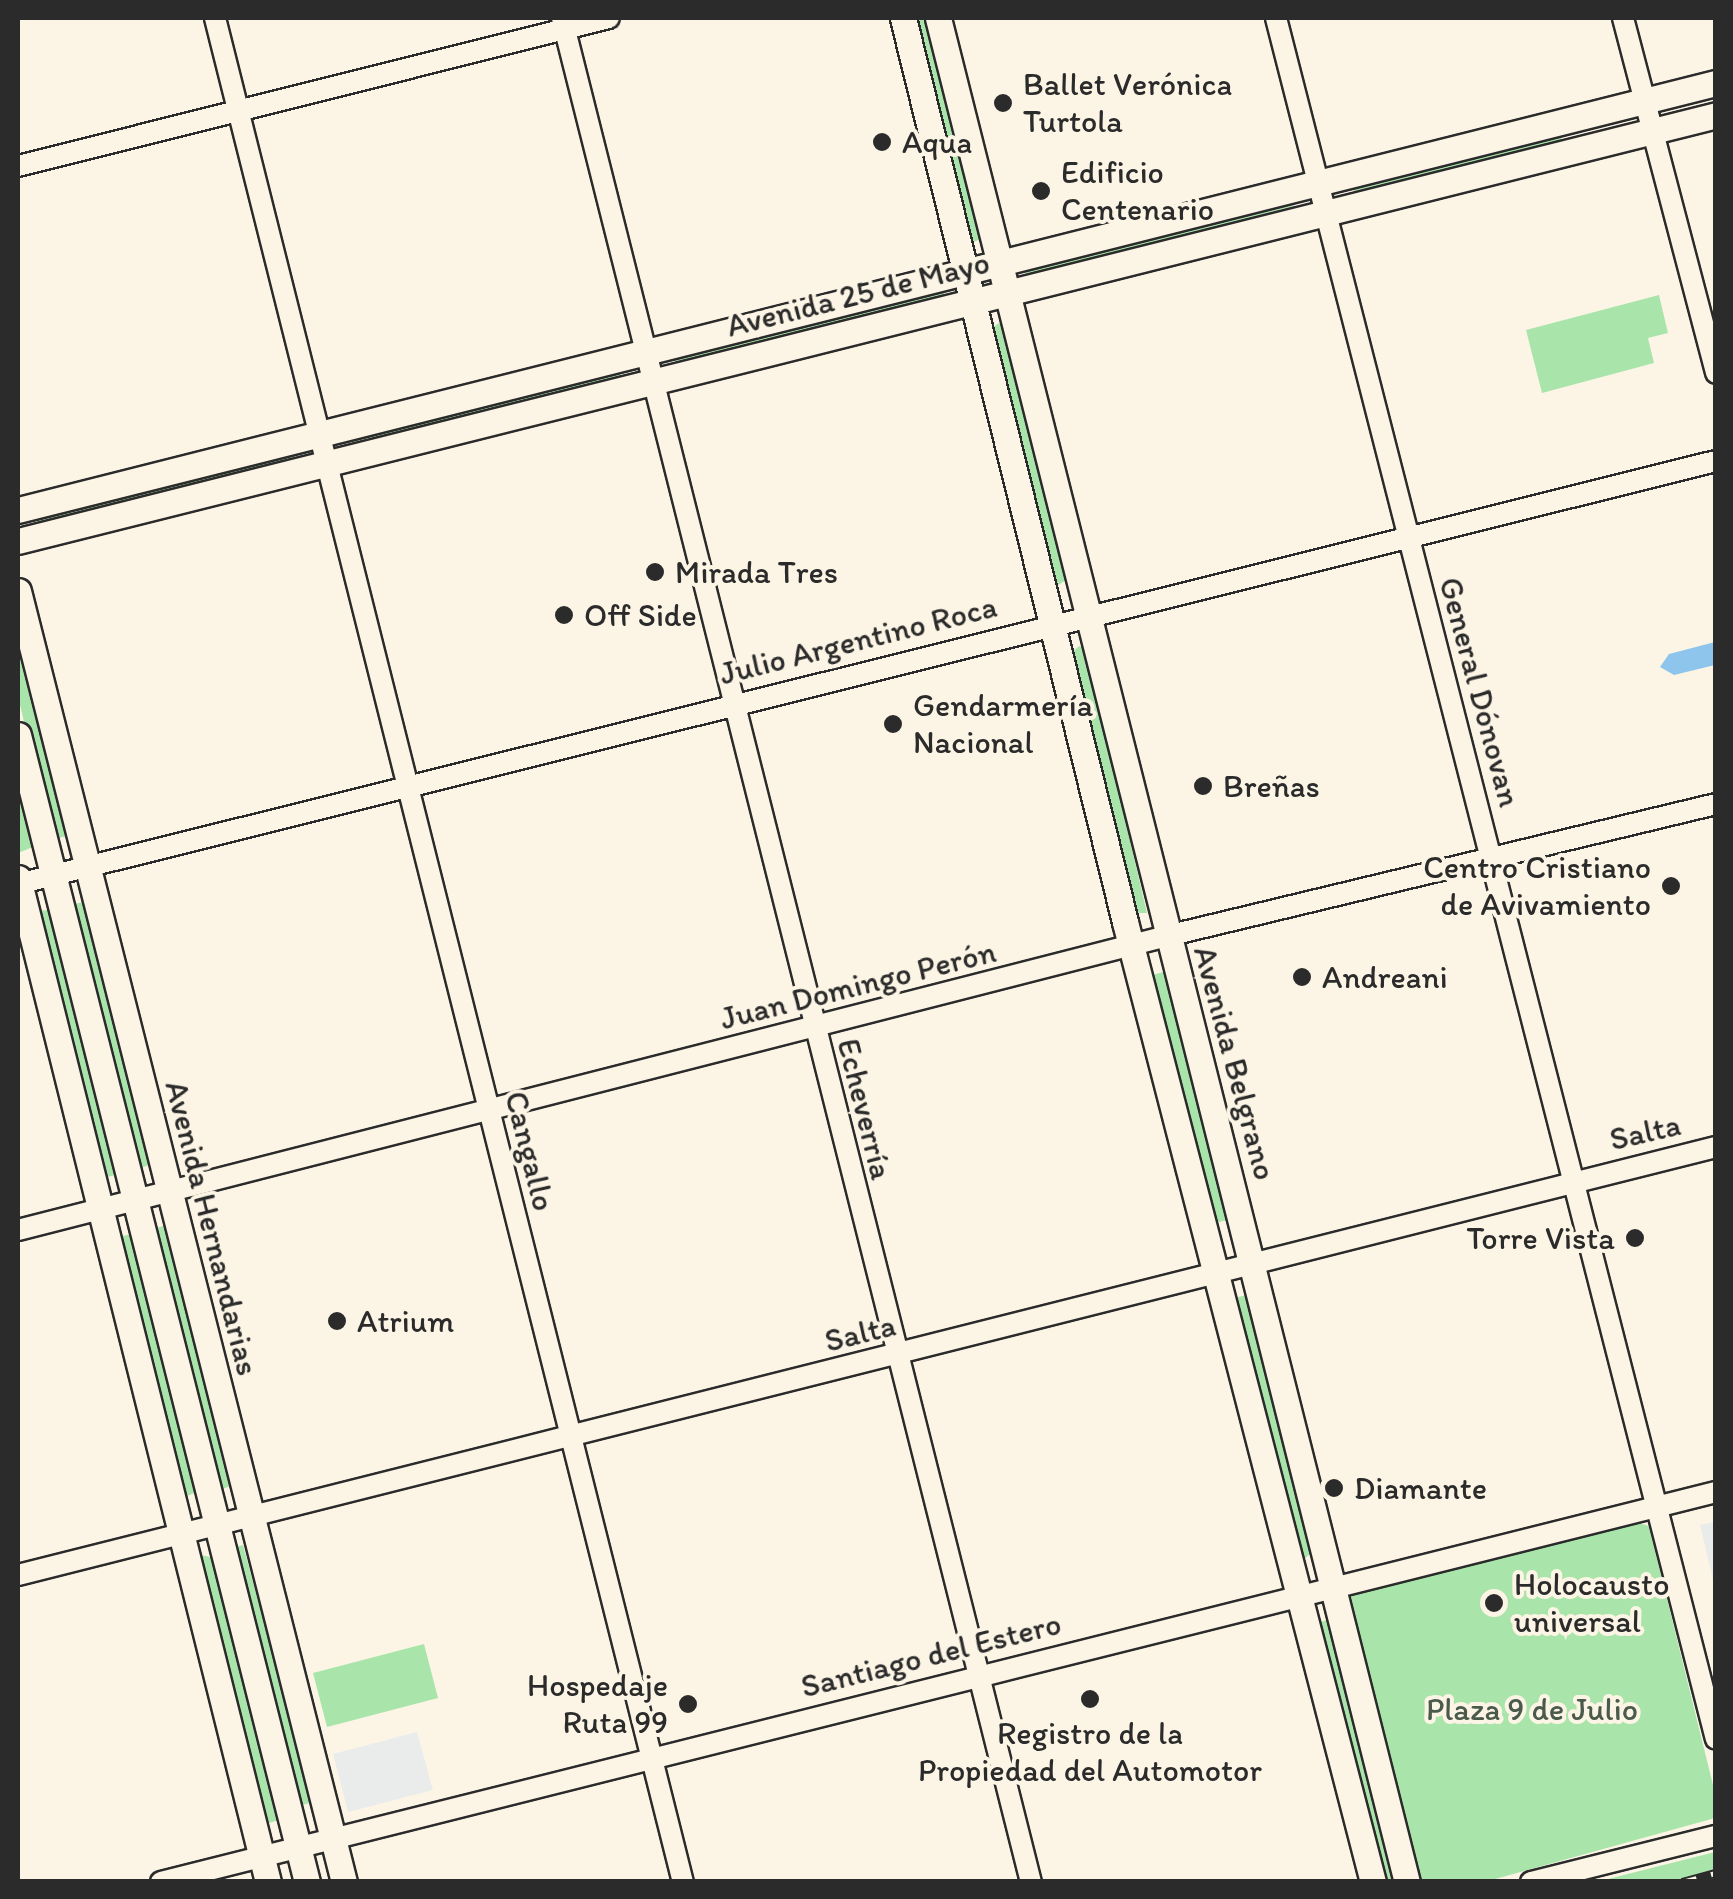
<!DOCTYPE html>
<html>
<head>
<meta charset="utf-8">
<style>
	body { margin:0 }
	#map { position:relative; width:1733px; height:1899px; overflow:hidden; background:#fcf5e5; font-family:Itim,sans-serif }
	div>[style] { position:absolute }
	.built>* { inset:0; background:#eaecec }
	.green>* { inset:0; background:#a9e5aa }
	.water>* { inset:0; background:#8dc5ec }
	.roads { filter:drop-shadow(2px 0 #2b2b2b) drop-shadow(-2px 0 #2b2b2b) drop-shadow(0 2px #2b2b2b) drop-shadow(0 -2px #2b2b2b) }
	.minor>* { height:20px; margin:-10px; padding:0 10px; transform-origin:10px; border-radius:10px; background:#fcf5e5 }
	.major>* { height:25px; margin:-12.5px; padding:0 12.5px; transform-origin:12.5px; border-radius:12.5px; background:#fcf5e5 }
	.rail>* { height:9px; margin-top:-4.5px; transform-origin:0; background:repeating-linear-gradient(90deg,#fcf5e5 0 15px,#2b2b2b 0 30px); box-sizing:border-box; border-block:2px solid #2b2b2b }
	.dots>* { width:28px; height:28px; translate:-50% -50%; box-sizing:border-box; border:5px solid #fcf5e5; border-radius:50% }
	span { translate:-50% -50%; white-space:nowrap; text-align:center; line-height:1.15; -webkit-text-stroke:8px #fcf5e5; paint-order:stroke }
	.poi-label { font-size:32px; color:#2b2b2b }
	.left { translate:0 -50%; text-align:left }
	.right { translate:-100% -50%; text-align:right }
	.street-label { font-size:32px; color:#2b2b2b }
	.park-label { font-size:32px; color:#4a5a4b }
	.frame { position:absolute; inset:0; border:20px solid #2b2b2b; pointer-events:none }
</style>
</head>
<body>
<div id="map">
	<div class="built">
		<div style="clip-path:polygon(1715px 1522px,1716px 1522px,1715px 1588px,1700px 1525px)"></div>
		<div style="clip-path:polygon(417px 1732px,433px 1790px,348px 1812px,333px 1754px)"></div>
	</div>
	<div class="green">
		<div style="clip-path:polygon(909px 18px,929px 18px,982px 239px,970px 243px)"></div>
		<div style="clip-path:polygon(1560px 133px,1562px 141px,1354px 194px,1354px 188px)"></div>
		<div style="clip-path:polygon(1293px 199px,1294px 206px,1027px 278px,1025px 269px)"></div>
		<div style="clip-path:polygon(942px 289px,945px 295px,675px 362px,674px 354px)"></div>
		<div style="clip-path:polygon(1659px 295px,1668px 333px,1648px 338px,1654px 363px,1542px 393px,1526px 330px)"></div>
		<div style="clip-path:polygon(999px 323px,1007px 326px,1071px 577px,1055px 587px,987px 331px)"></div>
		<div style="clip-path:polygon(620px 374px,620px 378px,353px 442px,355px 438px)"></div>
		<div style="clip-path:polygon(291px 455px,292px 460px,38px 524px,37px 517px)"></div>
		<div style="clip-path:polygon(18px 627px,69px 836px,51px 839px,18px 696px)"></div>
		<div style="clip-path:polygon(1079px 646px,1085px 649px,1147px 913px,1133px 913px,1069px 655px)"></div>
		<div style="clip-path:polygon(18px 787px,33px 847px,18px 853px)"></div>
		<div style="clip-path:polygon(84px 902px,153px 1164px,136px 1169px,68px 905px)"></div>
		<div style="clip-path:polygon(51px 910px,116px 1175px,98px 1179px,34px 911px)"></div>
		<div style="clip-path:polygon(1167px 971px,1234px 1218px,1212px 1224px,1150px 982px,1152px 975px)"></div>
		<div style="clip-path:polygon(166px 1225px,233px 1485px,217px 1491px,150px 1230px)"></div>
		<div style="clip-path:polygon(131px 1234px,197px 1492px,182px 1498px,115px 1238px)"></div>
		<div style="clip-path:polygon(1251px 1294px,1314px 1551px,1299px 1563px,1230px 1299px)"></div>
		<div style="clip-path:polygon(1635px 1522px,1649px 1526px,1715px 1793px,1715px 1818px,1488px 1881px,1418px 1881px,1345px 1609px,1352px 1593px)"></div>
		<div style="clip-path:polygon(243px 1545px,313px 1802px,296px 1807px,235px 1547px)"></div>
		<div style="clip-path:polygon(201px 1555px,214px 1558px,279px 1820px,262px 1825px)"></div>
		<div style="clip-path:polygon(1332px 1619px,1401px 1876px,1386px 1881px,1380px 1881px,1312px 1624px)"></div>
		<div style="clip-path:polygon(424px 1644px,438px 1698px,327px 1727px,313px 1673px)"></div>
		<div style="clip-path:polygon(1715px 1852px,1715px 1881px,1600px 1881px)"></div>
	</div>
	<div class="water">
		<div style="clip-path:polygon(1715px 642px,1715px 665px,1674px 675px,1660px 667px,1669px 654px)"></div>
	</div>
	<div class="roads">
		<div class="minor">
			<div style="left:215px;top:18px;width:1922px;rotate:75.91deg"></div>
			<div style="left:562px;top:18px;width:1922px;rotate:75.88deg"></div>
			<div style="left:1276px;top:18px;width:1776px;rotate:75.66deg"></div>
			<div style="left:1623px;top:18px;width:367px;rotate:75.3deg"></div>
			<div style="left:18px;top:166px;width:609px;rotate:-14.06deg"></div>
			<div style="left:18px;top:884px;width:1750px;rotate:-13.99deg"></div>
			<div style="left:18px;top:1230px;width:1186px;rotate:-14.35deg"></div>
			<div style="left:1167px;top:936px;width:565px;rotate:-13.52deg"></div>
			<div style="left:18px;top:1575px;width:1751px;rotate:-14.15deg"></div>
			<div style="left:161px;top:1882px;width:1603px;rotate:-14.08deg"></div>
			<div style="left:1531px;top:1882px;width:191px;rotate:-14deg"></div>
		</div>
		<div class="major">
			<div style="left:903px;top:18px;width:931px;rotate:76.2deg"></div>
			<div style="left:1125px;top:922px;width:992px;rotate:75.52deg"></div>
			<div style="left:938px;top:18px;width:1922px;rotate:75.88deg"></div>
			<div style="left:18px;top:510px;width:1751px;rotate:-14.12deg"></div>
			<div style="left:18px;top:541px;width:1751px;rotate:-14.08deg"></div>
			<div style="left:18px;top:591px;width:1332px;rotate:75.83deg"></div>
			<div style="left:18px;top:735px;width:1183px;rotate:75.86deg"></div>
			<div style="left:18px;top:878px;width:1035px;rotate:76.02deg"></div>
		</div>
	</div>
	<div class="rail">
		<div style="left:1682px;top:1882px;width:35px;rotate:-15deg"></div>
	</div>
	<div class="dots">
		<div style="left:1003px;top:103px;background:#2b2b2b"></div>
		<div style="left:882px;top:142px;background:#2b2b2b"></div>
		<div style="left:1041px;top:191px;background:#2b2b2b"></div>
		<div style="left:655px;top:572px;background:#2b2b2b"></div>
		<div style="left:564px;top:615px;background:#2b2b2b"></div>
		<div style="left:893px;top:724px;background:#2b2b2b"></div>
		<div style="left:1203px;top:786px;background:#2b2b2b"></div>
		<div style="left:1671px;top:886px;background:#2b2b2b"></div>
		<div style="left:1302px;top:977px;background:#2b2b2b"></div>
		<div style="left:1635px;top:1238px;background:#2b2b2b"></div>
		<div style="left:337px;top:1321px;background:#2b2b2b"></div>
		<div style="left:1334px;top:1488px;background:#2b2b2b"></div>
		<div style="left:1494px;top:1603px;background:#2b2b2b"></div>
		<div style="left:1090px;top:1699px;background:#2b2b2b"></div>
		<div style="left:688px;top:1704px;background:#2b2b2b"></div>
	</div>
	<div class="poi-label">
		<span class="left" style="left:1023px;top:103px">Ballet Verónica<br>Turtola</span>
		<span class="left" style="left:902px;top:142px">Aqua</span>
		<span class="left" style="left:1061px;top:191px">Edificio<br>Centenario</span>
		<span class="left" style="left:675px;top:572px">Mirada Tres</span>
		<span class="left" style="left:584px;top:615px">Off Side</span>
		<span class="left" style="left:913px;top:724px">Gendarmería<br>Nacional</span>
		<span class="left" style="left:1223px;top:786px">Breñas</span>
		<span class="right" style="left:1651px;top:886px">Centro Cristiano<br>de Avivamiento</span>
		<span class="left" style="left:1322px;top:977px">Andreani</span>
		<span class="right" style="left:1615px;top:1238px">Torre Vista</span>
		<span class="left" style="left:357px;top:1321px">Atrium</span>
		<span class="left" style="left:1354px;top:1488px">Diamante</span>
		<span class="left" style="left:1514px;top:1603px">Holocausto<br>universal</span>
		<span class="right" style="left:668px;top:1704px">Hospedaje<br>Ruta 99</span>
		<span style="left:1090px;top:1752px">Registro de la<br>Propiedad del Automotor</span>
	</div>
	<div class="street-label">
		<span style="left:858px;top:294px;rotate:-14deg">Avenida 25 de Mayo</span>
		<span style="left:858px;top:640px;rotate:-14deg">Julio Argentino Roca</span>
		<span style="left:1480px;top:692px;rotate:75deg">General Dónovan</span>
		<span style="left:858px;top:985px;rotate:-14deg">Juan Domingo Perón</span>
		<span style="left:1235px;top:1063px;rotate:75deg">Avenida Belgrano</span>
		<span style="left:865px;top:1109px;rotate:76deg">Echeverría</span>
		<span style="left:1645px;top:1132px;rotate:-13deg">Salta</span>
		<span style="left:530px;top:1151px;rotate:76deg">Cangallo</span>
		<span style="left:212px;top:1228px;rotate:76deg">Avenida Hernandarias</span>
		<span style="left:860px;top:1333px;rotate:-14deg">Salta</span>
		<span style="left:931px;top:1655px;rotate:-14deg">Santiago del Estero</span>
	</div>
	<div class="park-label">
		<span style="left:1532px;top:1709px">Plaza 9 de Julio</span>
	</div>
	<div class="frame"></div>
</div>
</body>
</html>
